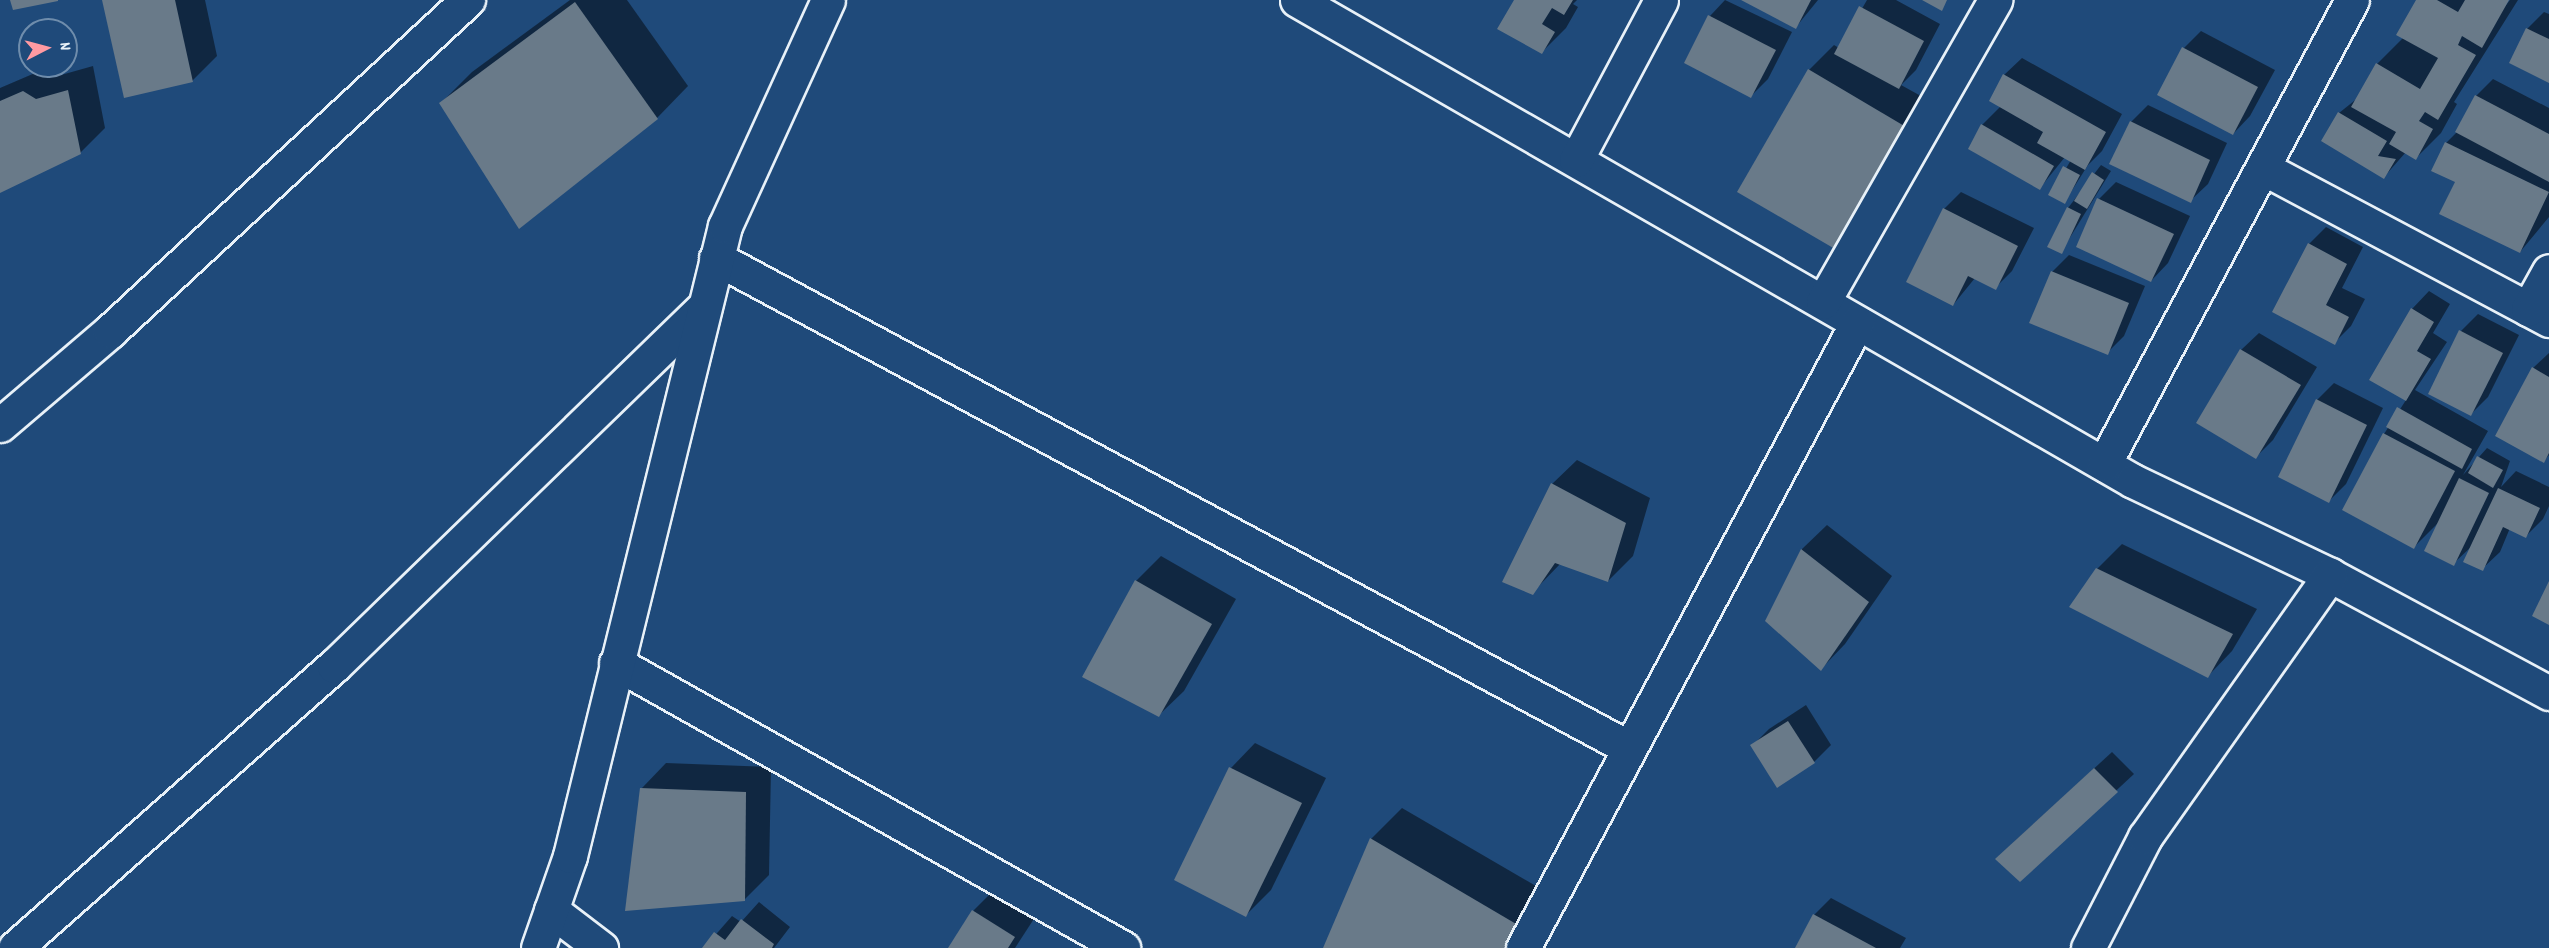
<!DOCTYPE html>
<html>
<head>
<meta charset="utf-8">
<style>
	body { margin:0 }
	#map { position:relative; width:2549px; height:948px; overflow:hidden; background:#1f4a7a; font-family:Dekko,sans-serif }
	div>[style] { position:absolute }
	.shadow>* { inset:0; background:#0007 }
	.building>* { inset:0; background:#697a89 }
	.roads { filter:drop-shadow(2px 0 #e8f1f8) drop-shadow(-2px 0 #e8f1f8) drop-shadow(0 2px #e8f1f8) drop-shadow(0 -2px #e8f1f8) }
	.street>* { height:33px; margin:-16.5px; padding:0 16.5px; transform-origin:16.5px; border-radius:16.5px; background:#1f4a7a }
	span { translate:-50% -50%; white-space:nowrap; text-align:center; line-height:1.15; -webkit-text-stroke:4.5px #1f4a7a; paint-order:stroke }
	.north { position:absolute; left:18px; top:18px; width:60px; height:60px; box-sizing:border-box; background:#1f4a7a; border:2px solid #6f8dac; border-radius:50%; rotate:84deg; font-size:16px; font-weight:700; line-height:24px; text-align:center; color:#e8f1f8 }
	.north::after { content:''; display:block; margin:auto; width:21px; height:27px; background:#ff9aa2; clip-path:polygon(50% 0,100% 100%,50% 72%,0 100%) }
</style>
</head>
<body>
<div id="map">
	<div class="shadow">
		<div style="clip-path:polygon(104px 0,205px 0,217px 56px,192px 81px)"></div>
		<div style="clip-path:polygon(570px 0,627px 0,688px 86px,657px 118px,441px 103px,472px 72px)"></div>
		<div style="clip-path:polygon(1515px 0,1577px 0,1573px 4px,1578px 7px,1566px 28px,1541px 53px)"></div>
		<div style="clip-path:polygon(1725px 0,1792px 32px,1768px 79px,1751px 96px,1710px 16px)"></div>
		<div style="clip-path:polygon(1744px 0,1818px 0,1796px 27px)"></div>
		<div style="clip-path:polygon(1867px 0,1896px 0,1940px 24px,1916px 70px,1901px 85px,1930px 101px,1859px 223px,1809px 70px,1834px 45px,1839px 48px)"></div>
		<div style="clip-path:polygon(2418px 0,2507px 0,2496px 18px,2510px 0,2518px 0,2454px 102px,2457px 104px,2441px 133px,2416px 158px,2406px 152px,2384px 177px,2323px 141px,2339px 113px,2359px 97px,2377px 64px,2404px 37px)"></div>
		<div style="clip-path:polygon(2544px 12px,2549px 14px,2549px 81px,2527px 29px)"></div>
		<div style="clip-path:polygon(2201px 31px,2275px 70px,2250px 116px,2233px 134px,2159px 95px,2184px 48px)"></div>
		<div style="clip-path:polygon(2022px 58px,2122px 114px,2102px 151px,2088px 165px,2064px 203px,2050px 195px,2071px 160px,2065px 157px,2040px 188px,1982px 125px,2001px 106px,2004px 75px)"></div>
		<div style="clip-path:polygon(93px 66px,105px 128px,80px 153px,0 191px,0 88px,49px 67px,61px 75px)"></div>
		<div style="clip-path:polygon(2493px 79px,2549px 108px,2549px 217px,2520px 252px,2457px 181px,2446px 143px,2457px 132px,2476px 96px)"></div>
		<div style="clip-path:polygon(2148px 105px,2227px 143px,2208px 184px,2190px 201px,2131px 122px)"></div>
		<div style="clip-path:polygon(2101px 165px,2111px 171px,2061px 252px,2068px 208px)"></div>
		<div style="clip-path:polygon(2116px 182px,2190px 216px,2168px 263px,2151px 281px,2099px 199px)"></div>
		<div style="clip-path:polygon(1961px 192px,2034px 228px,2012px 271px,1995px 288px,1975px 278px,1953px 305px,1944px 209px)"></div>
		<div style="clip-path:polygon(2326px 227px,2363px 247px,2342px 288px,2365px 299px,2351px 326px,2334px 343px,2309px 244px)"></div>
		<div style="clip-path:polygon(2069px 255px,2145px 286px,2124px 336px,2107px 353px,2052px 272px)"></div>
		<div style="clip-path:polygon(2429px 291px,2450px 304px,2433px 333px,2447px 342px,2415px 390px,2488px 431px,2463px 475px,2487px 448px,2510px 461px,2501px 487px,2516px 471px,2549px 487px,2549px 506px,2543px 519px,2526px 536px,2510px 528px,2500px 552px,2482px 569px,2472px 546px,2453px 564px,2439px 522px,2414px 547px,2384px 434px,2406px 400px,2412px 309px)"></div>
		<div style="clip-path:polygon(2478px 314px,2519px 335px,2488px 397px,2471px 414px,2461px 331px)"></div>
		<div style="clip-path:polygon(2259px 333px,2317px 367px,2273px 440px,2256px 457px,2198px 422px,2241px 350px)"></div>
		<div style="clip-path:polygon(2549px 353px,2549px 455px,2544px 461px,2533px 368px)"></div>
		<div style="clip-path:polygon(2334px 383px,2383px 408px,2346px 484px,2329px 501px,2317px 400px)"></div>
		<div style="clip-path:polygon(1577px 460px,1650px 498px,1633px 556px,1608px 581px,1561px 563px,1532px 593px,1552px 484px)"></div>
		<div style="clip-path:polygon(1827px 525px,1892px 576px,1845px 644px,1821px 669px,1767px 621px,1802px 549px)"></div>
		<div style="clip-path:polygon(2122px 544px,2257px 609px,2232px 651px,2208px 676px,2097px 569px)"></div>
		<div style="clip-path:polygon(1161px 556px,1236px 599px,1184px 691px,1159px 715px,1084px 676px,1136px 581px)"></div>
		<div style="clip-path:polygon(1806px 705px,1831px 745px,1814px 762px,1752px 746px,1769px 729px)"></div>
		<div style="clip-path:polygon(1255px 743px,1326px 778px,1271px 890px,1246px 915px,1231px 768px)"></div>
		<div style="clip-path:polygon(2112px 752px,2134px 774px,2020px 880px,2014px 842px)"></div>
		<div style="clip-path:polygon(666px 763px,771px 767px,769px 875px,744px 900px,642px 788px)"></div>
		<div style="clip-path:polygon(1402px 808px,1553px 896px,1522px 948px,1324px 948px,1371px 839px)"></div>
		<div style="clip-path:polygon(998px 886px,1039px 911px,1015px 948px,949px 948px,974px 910px)"></div>
		<div style="clip-path:polygon(1831px 898px,1906px 938px,1900px 948px,1796px 948px,1814px 915px)"></div>
		<div style="clip-path:polygon(759px 902px,790px 927px,774px 948px,704px 948px,732px 916px,741px 922px)"></div>
	</div>
	<div class="building">
		<div style="clip-path:polygon(10px 0,58px 0,58px 1px,13px 10px)"></div>
		<div style="clip-path:polygon(102px 0,175px 0,193px 82px,124px 98px)"></div>
		<div style="clip-path:polygon(1514px 0,1573px 0,1564px 15px,1552px 8px,1542px 24px,1555px 32px,1542px 54px,1497px 29px)"></div>
		<div style="clip-path:polygon(1741px 0,1811px 0,1796px 29px)"></div>
		<div style="clip-path:polygon(1922px 0,1947px 0,1942px 11px)"></div>
		<div style="clip-path:polygon(2416px 0,2437px 0,2458px 12px,2465px 0,2509px 0,2482px 48px,2462px 36px,2458px 45px,2476px 55px,2438px 120px,2425px 112px,2419px 121px,2433px 129px,2416px 160px,2389px 144px,2396px 132px,2351px 107px,2376px 63px,2420px 89px,2438px 58px,2396px 35px)"></div>
		<div style="clip-path:polygon(575px 2px,658px 119px,519px 229px,439px 103px)"></div>
		<div style="clip-path:polygon(1859px 6px,1924px 41px,1899px 89px,1834px 54px)"></div>
		<div style="clip-path:polygon(1708px 15px,1776px 50px,1751px 98px,1684px 63px)"></div>
		<div style="clip-path:polygon(2526px 28px,2549px 39px,2549px 83px,2509px 63px)"></div>
		<div style="clip-path:polygon(2182px 47px,2258px 87px,2233px 135px,2157px 95px)"></div>
		<div style="clip-path:polygon(1808px 69px,1906px 127px,1835px 249px,1737px 192px)"></div>
		<div style="clip-path:polygon(2003px 74px,2106px 132px,2085px 170px,2037px 143px,2043px 132px,1989px 101px)"></div>
		<div style="clip-path:polygon(68px 90px,81px 154px,0 193px,0 101px,23px 91px,36px 99px)"></div>
		<div style="clip-path:polygon(2475px 95px,2549px 134px,2549px 182px,2455px 132px)"></div>
		<div style="clip-path:polygon(2338px 112px,2387px 141px,2378px 156px,2396px 159px,2384px 179px,2321px 141px)"></div>
		<div style="clip-path:polygon(2130px 121px,2210px 160px,2191px 203px,2109px 164px)"></div>
		<div style="clip-path:polygon(1981px 124px,2054px 166px,2040px 190px,1968px 149px)"></div>
		<div style="clip-path:polygon(2445px 142px,2549px 192px,2520px 253px,2439px 214px,2455px 182px,2431px 171px)"></div>
		<div style="clip-path:polygon(2063px 166px,2080px 175px,2065px 204px,2048px 195px)"></div>
		<div style="clip-path:polygon(2092px 172px,2104px 180px,2087px 209px,2074px 201px)"></div>
		<div style="clip-path:polygon(2097px 198px,2174px 234px,2151px 282px,2076px 247px)"></div>
		<div style="clip-path:polygon(2067px 207px,2081px 214px,2062px 254px,2047px 247px)"></div>
		<div style="clip-path:polygon(1943px 208px,2018px 246px,1996px 290px,1968px 276px,1953px 306px,1906px 282px)"></div>
		<div style="clip-path:polygon(2308px 243px,2347px 264px,2326px 305px,2349px 317px,2335px 345px,2272px 312px)"></div>
		<div style="clip-path:polygon(2051px 271px,2129px 303px,2108px 355px,2029px 323px)"></div>
		<div style="clip-path:polygon(2411px 308px,2434px 322px,2417px 351px,2431px 359px,2406px 401px,2369px 380px)"></div>
		<div style="clip-path:polygon(2459px 330px,2503px 353px,2471px 416px,2428px 394px)"></div>
		<div style="clip-path:polygon(2240px 349px,2301px 385px,2256px 459px,2196px 423px)"></div>
		<div style="clip-path:polygon(2532px 367px,2549px 377px,2549px 453px,2544px 463px,2495px 436px)"></div>
		<div style="clip-path:polygon(2316px 399px,2367px 425px,2329px 503px,2278px 477px)"></div>
		<div style="clip-path:polygon(2397px 407px,2472px 449px,2462px 469px,2386px 427px)"></div>
		<div style="clip-path:polygon(2383px 433px,2455px 471px,2414px 549px,2342px 510px)"></div>
		<div style="clip-path:polygon(2477px 456px,2503px 470px,2493px 488px,2468px 473px)"></div>
		<div style="clip-path:polygon(2459px 478px,2489px 493px,2454px 566px,2424px 551px)"></div>
		<div style="clip-path:polygon(1551px 483px,1626px 523px,1608px 582px,1555px 563px,1533px 595px,1502px 582px)"></div>
		<div style="clip-path:polygon(2498px 488px,2540px 508px,2526px 538px,2503px 527px,2483px 571px,2463px 562px)"></div>
		<div style="clip-path:polygon(1801px 549px,1869px 602px,1821px 671px,1765px 621px)"></div>
		<div style="clip-path:polygon(2096px 568px,2233px 634px,2208px 678px,2069px 607px)"></div>
		<div style="clip-path:polygon(1135px 580px,1212px 624px,1159px 717px,1082px 677px)"></div>
		<div style="clip-path:polygon(2549px 581px,2549px 625px,2532px 616px)"></div>
		<div style="clip-path:polygon(1788px 721px,1815px 763px,1777px 788px,1750px 745px)"></div>
		<div style="clip-path:polygon(1229px 767px,1302px 803px,1246px 917px,1174px 880px)"></div>
		<div style="clip-path:polygon(2094px 768px,2118px 792px,2020px 882px,1995px 859px)"></div>
		<div style="clip-path:polygon(640px 788px,746px 792px,745px 901px,625px 911px)"></div>
		<div style="clip-path:polygon(1370px 838px,1523px 928px,1511px 948px,1323px 948px)"></div>
		<div style="clip-path:polygon(972px 910px,1015px 937px,1008px 948px,948px 948px)"></div>
		<div style="clip-path:polygon(1813px 914px,1876px 948px,1795px 948px)"></div>
		<div style="clip-path:polygon(741px 919px,774px 944px,772px 948px,702px 948px,714px 932px,725px 940px)"></div>
	</div>
	<div class="roads">
		<div class="street">
			<div style="left:1297px;top:0;width:964px;rotate:29.91deg"></div>
			<div style="left:2133px;top:481px;width:218px;rotate:25.5deg"></div>
			<div style="left:2330px;top:575px;width:249px;rotate:28.3deg"></div>
			<div style="left:1576px;top:160px;width:181px;rotate:-62deg"></div>
			<div style="left:2265px;top:169px;width:322px;rotate:28deg"></div>
			<div style="left:716px;top:258px;width:1036px;rotate:28.22deg"></div>
			<div style="left:1823px;top:302px;width:348px;rotate:-60.3deg"></div>
			<div style="left:2528px;top:309px;width:43px;rotate:-61.1deg"></div>
			<div style="left:0;top:425px;width:145px;rotate:-40.5deg"></div>
			<div style="left:110px;top:331px;width:488px;rotate:-42.8deg"></div>
			<div style="left:2104px;top:464px;width:526px;rotate:-61.88deg"></div>
			<div style="left:616px;top:663px;width:582px;rotate:29.34deg"></div>
			<div style="left:551px;top:910px;width:63px;rotate:37.2deg"></div>
			<div style="left:15px;top:948px;width:426px;rotate:-41.5deg"></div>
			<div style="left:334px;top:666px;width:516px;rotate:-44.14deg"></div>
			<div style="left:538px;top:948px;width:97px;rotate:-70.8deg"></div>
			<div style="left:570px;top:856px;width:649px;rotate:-76.18deg"></div>
			<div style="left:725px;top:226px;width:248px;rotate:-65.5deg"></div>
			<div style="left:1523px;top:948px;width:709px;rotate:-61.88deg"></div>
			<div style="left:2088px;top:948px;width:125px;rotate:-62.8deg"></div>
			<div style="left:2145px;top:837px;width:321px;rotate:-54.8deg"></div>
		</div>
	</div>
	<div class="north">N</div>
</div>
</body>
</html>
